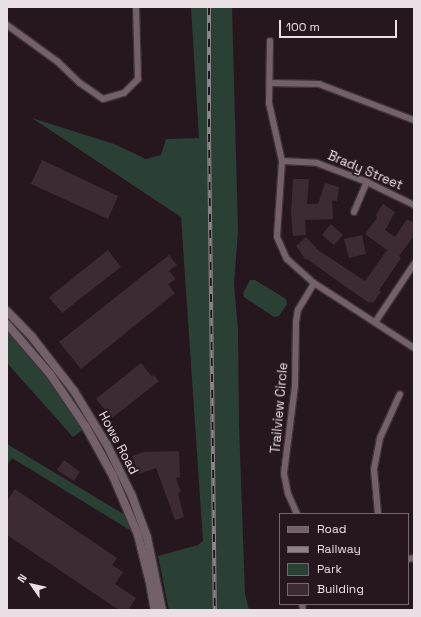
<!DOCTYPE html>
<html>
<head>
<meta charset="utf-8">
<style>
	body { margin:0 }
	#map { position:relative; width:421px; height:617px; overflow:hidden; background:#26171e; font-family:"Space Grotesk",sans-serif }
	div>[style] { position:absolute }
	.green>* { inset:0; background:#2b4035 }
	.building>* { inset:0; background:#3c2b33 }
	.roads { filter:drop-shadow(1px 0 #3e3338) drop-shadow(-1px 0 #3e3338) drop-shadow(0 1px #3e3338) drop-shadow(0 -1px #3e3338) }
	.minor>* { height:6px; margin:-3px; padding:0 3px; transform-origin:3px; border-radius:3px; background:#736068 }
	.tertiary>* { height:8px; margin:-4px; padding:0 4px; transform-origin:4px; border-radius:4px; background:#736068 }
	.rail>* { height:4px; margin-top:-2px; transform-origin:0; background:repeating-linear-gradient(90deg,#26171e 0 8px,#8e8187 0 16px); box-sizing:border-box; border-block:1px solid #8e8187 }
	span { translate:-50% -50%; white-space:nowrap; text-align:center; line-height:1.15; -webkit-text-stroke:3.5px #26171e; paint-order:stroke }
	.street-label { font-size:13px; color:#eadfe4 }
	.frame { position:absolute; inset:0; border:8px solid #eadfe4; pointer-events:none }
	.legend { position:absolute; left:279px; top:513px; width:130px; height:92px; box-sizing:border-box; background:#26171e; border:1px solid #74676d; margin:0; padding:5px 7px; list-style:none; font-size:12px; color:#eadfe4 }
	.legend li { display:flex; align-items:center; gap:8px; height:20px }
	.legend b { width:20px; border:1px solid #74676d }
	.north { position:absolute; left:12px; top:565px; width:40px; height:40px; -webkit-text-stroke:3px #26171e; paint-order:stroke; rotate:304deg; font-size:11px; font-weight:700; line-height:16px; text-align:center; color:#eadfe4 }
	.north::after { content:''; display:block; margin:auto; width:14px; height:18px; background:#eadfe4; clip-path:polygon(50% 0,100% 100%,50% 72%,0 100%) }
	.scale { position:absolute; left:279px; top:20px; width:118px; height:18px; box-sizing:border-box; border:2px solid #eadfe4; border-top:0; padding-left:5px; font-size:12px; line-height:14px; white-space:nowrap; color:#eadfe4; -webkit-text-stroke:3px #26171e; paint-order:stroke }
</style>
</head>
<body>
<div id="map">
	<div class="green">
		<div style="clip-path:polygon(191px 7px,232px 7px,238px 231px,234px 284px,238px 330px,239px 425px,245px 594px,249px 610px,169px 610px,158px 556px,198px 545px,203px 541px,181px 217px,32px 118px,114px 144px,146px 159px,161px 155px,166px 139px,199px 138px)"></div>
		<div style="clip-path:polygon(250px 280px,255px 280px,286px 299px,287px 304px,279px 316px,274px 317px,244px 297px,243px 293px)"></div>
		<div style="clip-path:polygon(7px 324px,86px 427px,73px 437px,7px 363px)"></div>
		<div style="clip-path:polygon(7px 444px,130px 518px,138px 535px,12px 458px,7px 465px)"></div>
	</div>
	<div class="building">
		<div style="clip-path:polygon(42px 160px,118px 196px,108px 219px,31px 184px)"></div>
		<div style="clip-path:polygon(293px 179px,309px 179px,307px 204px,318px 204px,325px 183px,339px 187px,337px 201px,332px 200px,333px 219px,305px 220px,306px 235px,293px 236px,291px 213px)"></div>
		<div style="clip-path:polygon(383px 204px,395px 212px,385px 230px,395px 237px,407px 219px,414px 223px,414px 236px,399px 256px,401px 258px,379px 290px,381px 292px,373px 303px,370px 301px,369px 303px,349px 289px,307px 259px,306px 260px,296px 246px,306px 237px,318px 250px,365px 281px,387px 250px,365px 234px,377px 218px,376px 215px)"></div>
		<div style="clip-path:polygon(331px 224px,343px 235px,334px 245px,322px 235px)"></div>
		<div style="clip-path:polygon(362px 235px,366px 254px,349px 258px,344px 239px)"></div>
		<div style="clip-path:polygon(108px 250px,121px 267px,62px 313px,49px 297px)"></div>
		<div style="clip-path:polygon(169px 255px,177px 265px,169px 271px,176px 279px,168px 284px,175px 293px,81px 369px,59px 342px)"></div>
		<div style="clip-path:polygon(141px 363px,152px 377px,154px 375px,159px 381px,112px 418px,96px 399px)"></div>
		<div style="clip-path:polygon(179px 451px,180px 477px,176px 478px,181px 492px,178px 493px,184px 517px,175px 520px,156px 468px,139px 474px,132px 456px,144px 452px)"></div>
		<div style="clip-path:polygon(64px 460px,80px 472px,74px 481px,57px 470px)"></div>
		<div style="clip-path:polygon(15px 489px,117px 558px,112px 565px,123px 572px,115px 584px,136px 598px,128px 610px,119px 610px,7px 535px,7px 501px)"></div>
	</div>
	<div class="roads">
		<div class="minor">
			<div style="left:7px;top:25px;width:63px;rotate:36deg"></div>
			<div style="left:58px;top:62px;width:30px;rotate:44deg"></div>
			<div style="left:80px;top:83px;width:28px;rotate:35deg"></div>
			<div style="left:103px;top:99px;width:22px;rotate:-16deg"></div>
			<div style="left:124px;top:93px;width:20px;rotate:-45deg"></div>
			<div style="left:138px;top:79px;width:72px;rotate:-91.6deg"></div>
			<div style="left:270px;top:41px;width:62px;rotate:90.9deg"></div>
			<div style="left:269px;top:103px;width:59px;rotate:77.4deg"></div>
			<div style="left:282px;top:161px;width:76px;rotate:93.8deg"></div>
			<div style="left:277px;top:237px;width:24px;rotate:66deg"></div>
			<div style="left:287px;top:259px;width:36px;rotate:42deg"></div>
			<div style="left:314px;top:283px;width:119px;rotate:33deg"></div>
			<div style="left:270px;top:83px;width:49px;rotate:1.2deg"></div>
			<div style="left:319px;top:84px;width:102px;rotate:20.8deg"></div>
			<div style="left:282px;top:161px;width:35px;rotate:3deg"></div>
			<div style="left:317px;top:163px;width:53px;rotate:20.8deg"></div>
			<div style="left:367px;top:182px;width:52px;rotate:26.1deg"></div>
			<div style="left:354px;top:212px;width:33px;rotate:-67deg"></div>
			<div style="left:376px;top:321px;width:69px;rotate:-56.3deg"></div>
			<div style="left:297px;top:514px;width:22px;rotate:-114deg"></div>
			<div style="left:288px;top:494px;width:21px;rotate:-101deg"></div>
			<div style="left:284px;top:473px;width:88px;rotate:-82.8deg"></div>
			<div style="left:295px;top:386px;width:64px;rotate:-89.1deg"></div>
			<div style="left:296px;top:322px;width:12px;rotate:-81deg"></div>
			<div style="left:298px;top:310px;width:31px;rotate:-59deg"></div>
			<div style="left:378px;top:514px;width:45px;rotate:-95.1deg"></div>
			<div style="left:374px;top:469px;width:32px;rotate:-79deg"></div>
			<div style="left:380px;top:438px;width:48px;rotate:-65.6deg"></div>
			<div style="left:408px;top:559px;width:6px;rotate:-9deg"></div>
			<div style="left:302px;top:604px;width:6px;rotate:81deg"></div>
		</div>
		<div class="tertiary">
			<div style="left:7px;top:311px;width:36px;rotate:46deg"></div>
			<div style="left:32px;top:337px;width:68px;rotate:52.1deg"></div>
			<div style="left:74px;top:391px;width:63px;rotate:58.6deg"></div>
			<div style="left:107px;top:445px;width:57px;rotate:63.9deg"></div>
			<div style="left:132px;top:496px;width:44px;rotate:69.9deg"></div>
			<div style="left:147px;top:537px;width:75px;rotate:78.4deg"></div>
			<div style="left:7px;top:324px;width:66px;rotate:49.3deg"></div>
			<div style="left:50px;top:374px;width:64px;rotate:55.8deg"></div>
			<div style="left:86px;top:427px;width:56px;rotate:61.1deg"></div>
			<div style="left:113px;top:476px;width:64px;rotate:67deg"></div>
			<div style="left:138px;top:535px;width:49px;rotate:76deg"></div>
			<div style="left:150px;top:583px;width:27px;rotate:80deg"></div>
		</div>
	</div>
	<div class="rail">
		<div style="left:209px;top:7px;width:127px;rotate:90deg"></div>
		<div style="left:209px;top:134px;width:476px;rotate:89.3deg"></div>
	</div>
	<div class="street-label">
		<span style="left:365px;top:171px;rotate:23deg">Brady Street</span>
		<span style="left:280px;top:408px;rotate:-85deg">Trailview Circle</span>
		<span style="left:118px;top:443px;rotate:62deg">Howe Road</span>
	</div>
	<div class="frame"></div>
	<ul class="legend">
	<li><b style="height:5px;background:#736068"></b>Road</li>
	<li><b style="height:5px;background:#8e8187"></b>Railway</li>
	<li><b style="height:11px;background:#2b4035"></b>Park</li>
	<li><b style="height:11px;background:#3c2b33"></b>Building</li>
	</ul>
	<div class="north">N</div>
	<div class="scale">100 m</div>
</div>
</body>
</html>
